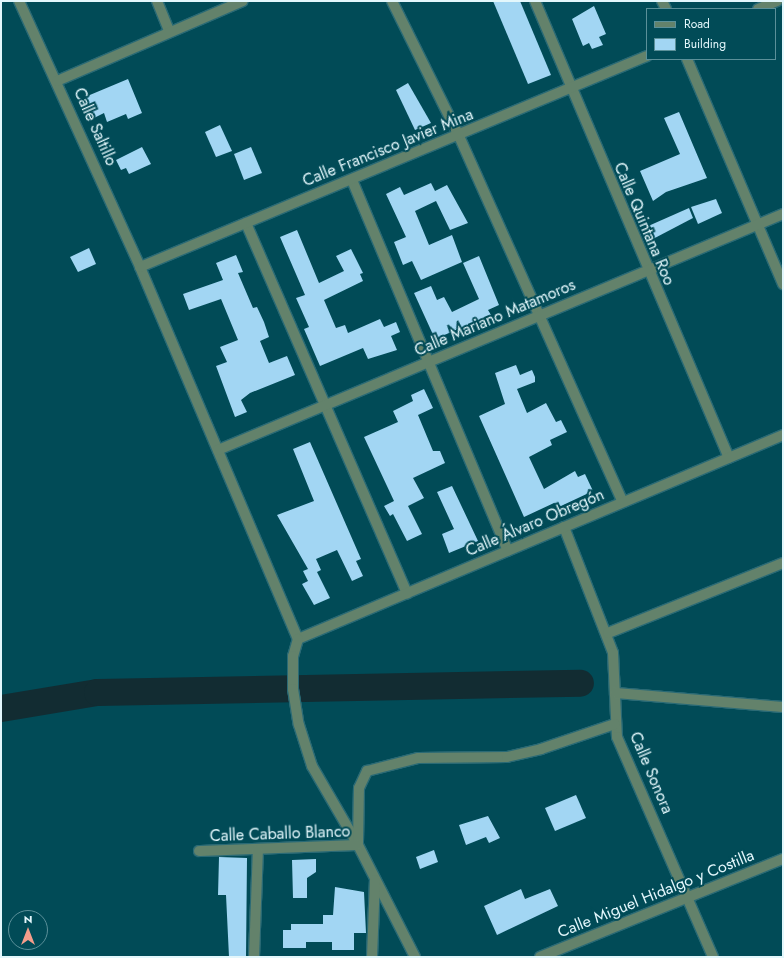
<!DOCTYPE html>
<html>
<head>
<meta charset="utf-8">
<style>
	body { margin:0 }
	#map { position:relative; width:784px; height:958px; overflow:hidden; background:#014b57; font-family:Jost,sans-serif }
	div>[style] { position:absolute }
	.river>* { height:27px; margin:-13.5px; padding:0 13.5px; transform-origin:13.5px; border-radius:13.5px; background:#122c32 }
	.building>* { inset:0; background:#a2d6f3 }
	.roads { filter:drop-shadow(1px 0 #2a6a75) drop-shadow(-1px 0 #2a6a75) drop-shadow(0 1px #2a6a75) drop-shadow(0 -1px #2a6a75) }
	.minor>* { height:10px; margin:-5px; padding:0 5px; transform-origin:5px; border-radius:5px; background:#63826b }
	span { translate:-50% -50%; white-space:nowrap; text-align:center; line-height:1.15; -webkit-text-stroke:4px #014b57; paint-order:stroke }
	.street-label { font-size:16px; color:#e3f7fc }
	.frame { position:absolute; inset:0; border:2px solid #e3f7fc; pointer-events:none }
	.legend { position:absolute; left:646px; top:8px; width:130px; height:52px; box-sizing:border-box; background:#014b57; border:1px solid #5b9099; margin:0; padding:5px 7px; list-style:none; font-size:12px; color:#e3f7fc }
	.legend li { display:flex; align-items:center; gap:8px; height:20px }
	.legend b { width:20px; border:1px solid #5b9099 }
	.north { position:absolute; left:8px; top:910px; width:40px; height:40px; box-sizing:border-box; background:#014b57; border:1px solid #5b9099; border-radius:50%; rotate:0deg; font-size:11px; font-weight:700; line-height:16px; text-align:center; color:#e3f7fc }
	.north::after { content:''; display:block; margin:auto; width:14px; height:18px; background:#f49d8b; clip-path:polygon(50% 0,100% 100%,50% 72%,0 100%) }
</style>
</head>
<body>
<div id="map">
	<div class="river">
		<div style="left:1px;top:708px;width:97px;rotate:-9.5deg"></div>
		<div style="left:97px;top:692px;width:483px;rotate:-1.1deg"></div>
	</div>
	<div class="building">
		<div style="clip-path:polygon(493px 1px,520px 1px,551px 75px,528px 84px)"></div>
		<div style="clip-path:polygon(594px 6px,606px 34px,599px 37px,603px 45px,592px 49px,589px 43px,583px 46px,572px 19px)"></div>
		<div style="clip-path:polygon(128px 79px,142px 113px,128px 119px,126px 114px,107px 122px,104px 113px,94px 118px,85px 97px)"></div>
		<div style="clip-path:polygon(408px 83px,431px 123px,415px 130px,396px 90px)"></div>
		<div style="clip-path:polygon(679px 112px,707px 178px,666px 192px,653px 201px,640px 171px,680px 154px,664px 118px)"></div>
		<div style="clip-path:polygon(220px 125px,232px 151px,216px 157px,205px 132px)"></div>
		<div style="clip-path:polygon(142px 147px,151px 164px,129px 174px,126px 168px,121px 170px,116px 160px)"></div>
		<div style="clip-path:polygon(251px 147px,262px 173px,244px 180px,234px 154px)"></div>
		<div style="clip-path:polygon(431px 183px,435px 191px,447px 185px,468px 223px,450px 230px,436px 201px,415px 211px,429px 245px,452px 235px,462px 262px,421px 280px,412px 261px,403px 265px,394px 242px,406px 237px,386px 194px,400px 187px,404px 195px)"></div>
		<div style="clip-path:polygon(716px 199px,722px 213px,698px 224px,691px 207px)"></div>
		<div style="clip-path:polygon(689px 208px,693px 218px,651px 240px,646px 227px)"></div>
		<div style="clip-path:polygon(297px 230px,319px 283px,344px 271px,336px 256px,351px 249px,363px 273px,360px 274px,363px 281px,324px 300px,336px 328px,345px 325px,348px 333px,380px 319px,384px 327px,396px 322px,400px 332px,391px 336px,397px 350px,368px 359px,363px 348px,320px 366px,304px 329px,309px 327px,296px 298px,305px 295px,280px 237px)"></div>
		<div style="clip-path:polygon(89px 248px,96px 264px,78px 272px,70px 257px)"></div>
		<div style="clip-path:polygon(236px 255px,243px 272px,238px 273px,253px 308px,257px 307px,264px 322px,269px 337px,260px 341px,269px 363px,287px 356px,295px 375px,250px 393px,241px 400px,247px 412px,235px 417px,216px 366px,227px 362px,220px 347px,238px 340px,221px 299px,189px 310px,183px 294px,223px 280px,216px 263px)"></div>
		<div style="clip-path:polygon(479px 256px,499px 305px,488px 310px,491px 315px,435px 339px,414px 293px,431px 286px,437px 300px,444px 297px,452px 312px,479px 299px,463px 263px)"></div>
		<div style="clip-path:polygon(516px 365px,520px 375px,532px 370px,535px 377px,535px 382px,517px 389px,527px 413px,546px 403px,556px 422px,561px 420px,567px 432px,550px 440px,552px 445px,529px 457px,544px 489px,575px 471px,578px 477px,585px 474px,593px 491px,561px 506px,554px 503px,524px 517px,479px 416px,505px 404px,495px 373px)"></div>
		<div style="clip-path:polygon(424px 389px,433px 408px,418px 415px,433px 451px,440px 451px,445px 463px,413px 478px,424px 498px,408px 506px,422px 534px,407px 541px,393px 514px,390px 516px,384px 506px,394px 501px,364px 437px,398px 422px,393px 411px,413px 401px,411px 395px)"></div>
		<div style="clip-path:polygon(310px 442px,361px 559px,356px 561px,363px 576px,352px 581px,337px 550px,316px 559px,321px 570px,317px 572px,330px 598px,314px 605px,302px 584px,308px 581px,303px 571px,308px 569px,277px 515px,314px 501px,293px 449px)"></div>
		<div style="clip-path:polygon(452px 486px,478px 541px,449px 553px,442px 534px,454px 529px,437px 492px)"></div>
		<div style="clip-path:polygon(576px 795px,586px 818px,555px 831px,545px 808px)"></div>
		<div style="clip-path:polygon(488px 816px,500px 838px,489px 843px,486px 837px,466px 845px,459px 825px)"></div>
		<div style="clip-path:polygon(434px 850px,438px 862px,420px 869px,416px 857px)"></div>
		<div style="clip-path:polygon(219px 857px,247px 858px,246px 957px,229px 957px,226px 895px,218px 895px)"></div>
		<div style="clip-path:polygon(316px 859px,316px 872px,307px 878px,307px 898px,293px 898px,292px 860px)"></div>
		<div style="clip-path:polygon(335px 887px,364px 892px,366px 933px,354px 933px,354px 950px,332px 950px,332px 942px,306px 942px,306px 948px,283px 948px,283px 930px,291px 930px,291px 924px,323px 924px,323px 915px,333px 915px)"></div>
		<div style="clip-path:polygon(521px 889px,525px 899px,550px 889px,558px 906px,497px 935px,484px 906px)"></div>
	</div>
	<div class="roads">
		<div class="minor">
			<div style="left:19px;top:1px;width:292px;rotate:65.5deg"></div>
			<div style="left:140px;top:267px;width:404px;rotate:67deg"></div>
			<div style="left:157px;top:1px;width:31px;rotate:68deg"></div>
			<div style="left:392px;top:1px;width:151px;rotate:63.6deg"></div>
			<div style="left:459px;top:136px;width:401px;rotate:65.9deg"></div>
			<div style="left:535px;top:1px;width:496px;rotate:67deg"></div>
			<div style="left:662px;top:1px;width:9px;rotate:63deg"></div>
			<div style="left:758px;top:9px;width:21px;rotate:-23deg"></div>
			<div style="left:687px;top:59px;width:245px;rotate:66.9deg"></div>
			<div style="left:57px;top:81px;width:202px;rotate:-23.3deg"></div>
			<div style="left:352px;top:180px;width:402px;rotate:67.2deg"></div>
			<div style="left:246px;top:223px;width:404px;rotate:66.5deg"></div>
			<div style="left:140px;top:267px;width:549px;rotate:-22.6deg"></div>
			<div style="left:218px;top:450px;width:612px;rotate:-22.67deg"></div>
			<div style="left:564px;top:527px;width:135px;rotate:68.7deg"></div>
			<div style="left:613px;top:653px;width:84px;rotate:87.3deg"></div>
			<div style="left:617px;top:737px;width:240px;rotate:66.4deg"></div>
			<div style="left:608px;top:633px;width:188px;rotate:-21.8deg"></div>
			<div style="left:298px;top:639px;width:526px;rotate:-22.81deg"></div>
			<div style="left:298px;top:639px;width:18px;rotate:106deg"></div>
			<div style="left:293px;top:656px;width:33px;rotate:90deg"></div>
			<div style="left:293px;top:689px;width:36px;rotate:81deg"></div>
			<div style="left:299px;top:725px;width:43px;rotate:72.4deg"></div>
			<div style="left:312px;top:766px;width:91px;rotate:59.8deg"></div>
			<div style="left:358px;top:845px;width:126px;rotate:63deg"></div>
			<div style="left:615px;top:693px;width:169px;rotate:4.8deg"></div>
			<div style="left:358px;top:843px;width:55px;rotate:-89deg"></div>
			<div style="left:359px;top:788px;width:19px;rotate:-65deg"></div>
			<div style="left:367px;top:771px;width:53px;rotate:-14.3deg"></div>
			<div style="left:418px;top:758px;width:89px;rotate:-0.6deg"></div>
			<div style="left:507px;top:757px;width:35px;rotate:-13deg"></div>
			<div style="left:541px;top:749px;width:78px;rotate:-18.7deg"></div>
			<div style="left:199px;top:851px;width:159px;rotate:-2.2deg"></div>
			<div style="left:254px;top:957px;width:107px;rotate:-87.9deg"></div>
			<div style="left:372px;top:957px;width:77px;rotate:-87.8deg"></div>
			<div style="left:540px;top:957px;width:262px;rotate:-22deg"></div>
		</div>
	</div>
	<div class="street-label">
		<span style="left:95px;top:127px;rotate:66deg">Calle Saltillo</span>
		<span style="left:388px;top:148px;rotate:-22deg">Calle Francisco Javier Mina</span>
		<span style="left:644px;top:224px;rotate:67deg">Calle Quintana Roo</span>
		<span style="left:495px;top:318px;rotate:-23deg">Calle Mariano Matamoros</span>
		<span style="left:535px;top:523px;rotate:-23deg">Calle Álvaro Obregón</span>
		<span style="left:651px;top:773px;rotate:67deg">Calle Sonora</span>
		<span style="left:280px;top:834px;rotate:-2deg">Calle Caballo Blanco</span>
		<span style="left:656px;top:894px;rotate:-22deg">Calle Miguel Hidalgo y Costilla</span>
	</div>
	<div class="frame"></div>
	<ul class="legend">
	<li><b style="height:5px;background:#63826b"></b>Road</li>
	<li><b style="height:11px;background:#a2d6f3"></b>Building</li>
	</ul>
	<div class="north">N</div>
</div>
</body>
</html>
